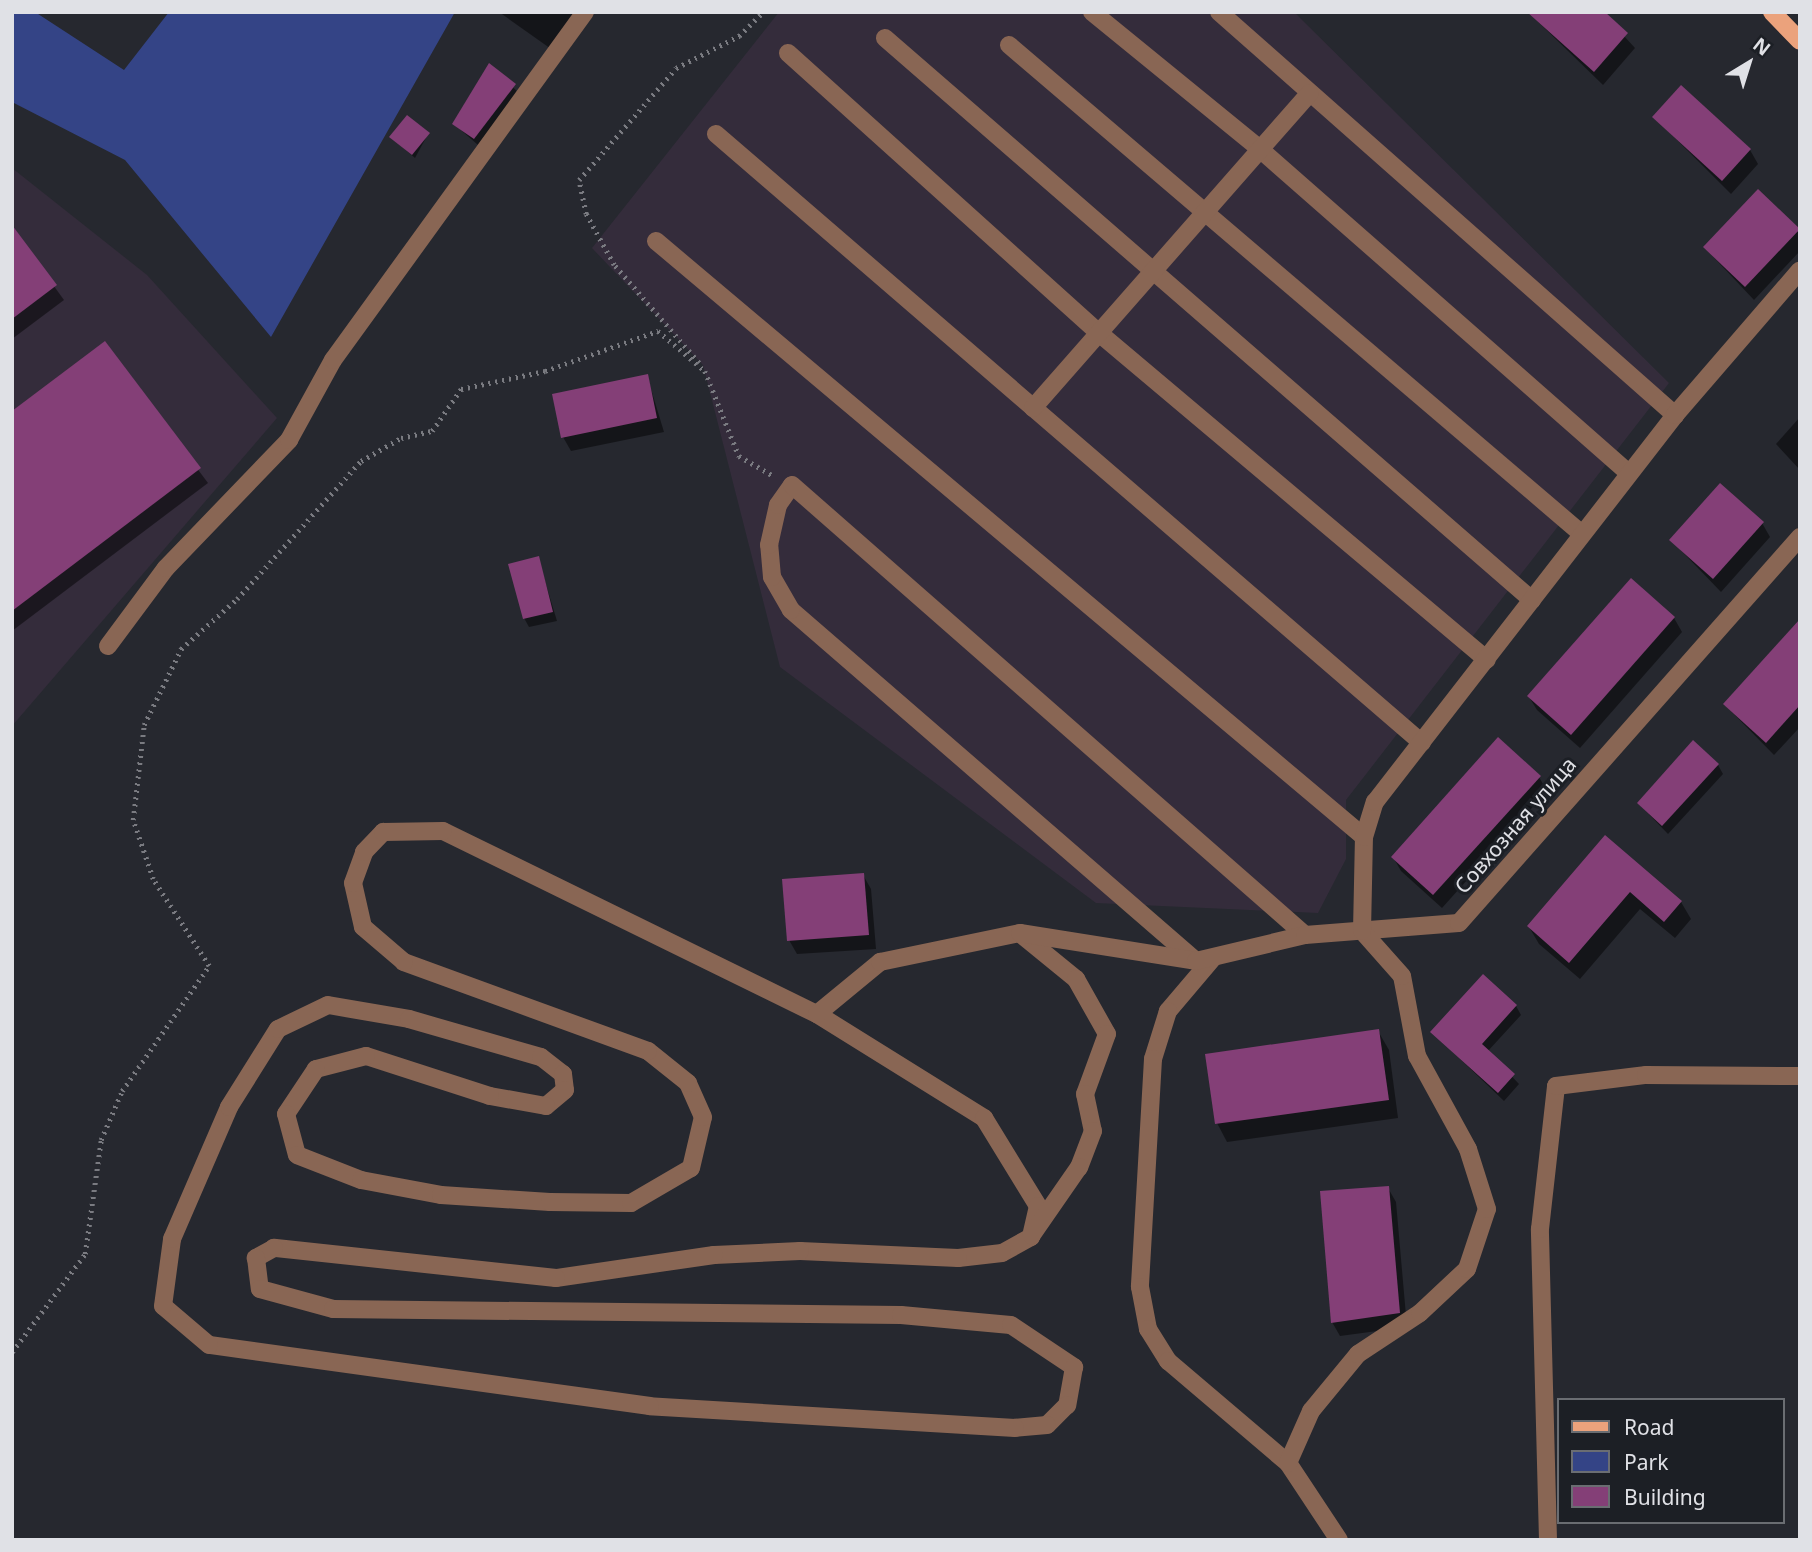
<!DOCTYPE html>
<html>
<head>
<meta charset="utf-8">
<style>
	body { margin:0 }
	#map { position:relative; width:1812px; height:1552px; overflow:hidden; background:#26282f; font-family:"Noto Sans",sans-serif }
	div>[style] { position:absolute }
	.industrial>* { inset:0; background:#342c3b }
	.green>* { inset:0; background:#344486 }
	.shadow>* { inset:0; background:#0007 }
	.building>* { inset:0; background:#843f77 }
	.path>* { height:4.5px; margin-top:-2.25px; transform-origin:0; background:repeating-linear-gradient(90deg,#7a7b81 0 2px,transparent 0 7px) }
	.minor>* { height:18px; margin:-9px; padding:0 9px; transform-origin:9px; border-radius:9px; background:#896654 }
	.major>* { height:18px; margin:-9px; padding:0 9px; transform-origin:9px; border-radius:9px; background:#eba27c }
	span { translate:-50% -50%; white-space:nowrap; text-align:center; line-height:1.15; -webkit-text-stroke:6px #1c1f25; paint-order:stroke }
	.street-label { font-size:21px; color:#e0e1e6 }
	.frame { position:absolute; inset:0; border:14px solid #e0e1e6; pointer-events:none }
	.legend { position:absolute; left:1557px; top:1398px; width:228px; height:126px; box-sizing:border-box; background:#1c1f25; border:2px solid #6a6d72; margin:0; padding:9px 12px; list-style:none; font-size:21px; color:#e0e1e6 }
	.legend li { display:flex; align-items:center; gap:14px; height:35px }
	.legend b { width:35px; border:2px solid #6a6d72 }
	.north { position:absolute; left:1714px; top:28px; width:70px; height:70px; -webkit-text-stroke:5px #1c1f25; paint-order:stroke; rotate:38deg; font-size:19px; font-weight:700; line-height:28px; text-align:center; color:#e0e1e6 }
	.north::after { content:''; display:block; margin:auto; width:24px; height:32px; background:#e0e1e6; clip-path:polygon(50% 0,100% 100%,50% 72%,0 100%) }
</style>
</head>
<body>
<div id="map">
	<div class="industrial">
		<div style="clip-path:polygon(779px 12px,1294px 12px,1669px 383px,1346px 800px,1346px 859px,1318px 913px,1096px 903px,780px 667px,703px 365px,592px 248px)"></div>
		<div style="clip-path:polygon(12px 168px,147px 275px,277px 418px,12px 726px)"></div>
	</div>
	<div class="green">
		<div style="clip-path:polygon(12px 12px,35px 12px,124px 70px,169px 12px,455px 12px,271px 337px,125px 160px,12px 102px)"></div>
	</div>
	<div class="shadow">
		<div style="clip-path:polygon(499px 12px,581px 12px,554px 51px)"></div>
		<div style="clip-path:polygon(1602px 12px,1635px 48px,1603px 85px,1529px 13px)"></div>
		<div style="clip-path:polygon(489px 66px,518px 92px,478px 145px,454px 124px)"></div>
		<div style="clip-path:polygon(1654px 117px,1750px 150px,1758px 164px,1731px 194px)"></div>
		<div style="clip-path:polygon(428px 134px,415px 158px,391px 137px)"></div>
		<div style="clip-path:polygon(12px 228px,64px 300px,12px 339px)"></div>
		<div style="clip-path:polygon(1800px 231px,1800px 251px,1754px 300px,1705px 248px)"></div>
		<div style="clip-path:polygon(104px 344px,208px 483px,12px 631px,12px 413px)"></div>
		<div style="clip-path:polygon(647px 376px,664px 432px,571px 451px,563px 437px)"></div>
		<div style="clip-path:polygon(1800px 417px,1800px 470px,1776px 444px)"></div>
		<div style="clip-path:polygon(1762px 523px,1770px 537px,1721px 592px,1671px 540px)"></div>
		<div style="clip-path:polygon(538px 558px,557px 621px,529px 627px,524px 618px)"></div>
		<div style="clip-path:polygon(1674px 618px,1682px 632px,1580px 748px,1537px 710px,1529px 697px)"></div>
		<div style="clip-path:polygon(1800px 622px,1800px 727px,1774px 755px,1725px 705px)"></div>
		<div style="clip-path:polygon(1718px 765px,1723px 774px,1668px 834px,1639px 804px)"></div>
		<div style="clip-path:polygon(1539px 777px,1547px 791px,1442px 908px,1401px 871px,1393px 857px)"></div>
		<div style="clip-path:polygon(1605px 838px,1681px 902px,1691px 919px,1675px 938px,1640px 909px,1580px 979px,1539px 944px,1529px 927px)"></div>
		<div style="clip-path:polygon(863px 875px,871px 889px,876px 949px,797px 954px,789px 940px)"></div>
		<div style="clip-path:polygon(1516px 1006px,1521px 1015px,1488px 1051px,1519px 1084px,1504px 1101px,1432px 1032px)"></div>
		<div style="clip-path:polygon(1378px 1031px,1389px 1050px,1398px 1118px,1227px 1142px,1217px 1123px)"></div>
		<div style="clip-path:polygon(1388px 1188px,1396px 1202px,1407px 1327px,1340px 1336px,1332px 1322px)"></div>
	</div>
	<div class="building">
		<div style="clip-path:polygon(1527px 12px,1605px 12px,1628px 33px,1594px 72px)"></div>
		<div style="clip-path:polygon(489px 63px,516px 84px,474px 139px,452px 124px)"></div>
		<div style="clip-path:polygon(1681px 85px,1751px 149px,1722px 181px,1652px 117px)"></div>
		<div style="clip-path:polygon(407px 115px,430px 133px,412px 155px,389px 137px)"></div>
		<div style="clip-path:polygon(1758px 189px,1800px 229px,1745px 287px,1703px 247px)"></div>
		<div style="clip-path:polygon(12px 225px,57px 285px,12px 319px)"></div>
		<div style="clip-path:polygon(105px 341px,201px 468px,12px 611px,12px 411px)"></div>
		<div style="clip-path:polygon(648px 374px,657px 418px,561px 438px,552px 394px)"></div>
		<div style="clip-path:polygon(1720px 483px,1764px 522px,1713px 579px,1669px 540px)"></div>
		<div style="clip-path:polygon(539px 556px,553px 612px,523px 619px,508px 564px)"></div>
		<div style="clip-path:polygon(1631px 578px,1675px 617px,1571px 735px,1527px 696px)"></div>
		<div style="clip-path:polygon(1800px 619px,1800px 705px,1766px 743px,1723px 704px)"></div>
		<div style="clip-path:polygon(1498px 737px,1541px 776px,1433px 895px,1391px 857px)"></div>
		<div style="clip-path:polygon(1693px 740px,1719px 764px,1662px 826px,1637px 803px)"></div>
		<div style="clip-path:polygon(1605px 835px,1682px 901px,1664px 922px,1630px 892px,1569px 963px,1527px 926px)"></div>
		<div style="clip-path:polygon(864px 873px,869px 935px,787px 941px,782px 879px)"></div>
		<div style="clip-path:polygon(1483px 974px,1517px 1005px,1482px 1044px,1515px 1074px,1498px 1093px,1430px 1032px)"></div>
		<div style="clip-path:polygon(1379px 1029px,1389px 1100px,1215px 1124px,1205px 1054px)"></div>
		<div style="clip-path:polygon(1389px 1186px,1400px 1313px,1331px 1323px,1320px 1191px)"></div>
	</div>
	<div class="path">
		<div style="left:699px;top:363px;width:130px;rotate:-130.9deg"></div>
		<div style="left:614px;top:265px;width:58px;rotate:-118.8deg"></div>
		<div style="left:586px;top:214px;width:35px;rotate:-102deg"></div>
		<div style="left:579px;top:180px;width:148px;rotate:-49.1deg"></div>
		<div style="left:676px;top:68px;width:71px;rotate:-26.9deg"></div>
		<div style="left:739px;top:36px;width:34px;rotate:-45deg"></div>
		<div style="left:12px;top:1352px;width:122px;rotate:-53.3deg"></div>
		<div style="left:85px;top:1254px;width:115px;rotate:-82deg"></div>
		<div style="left:101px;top:1140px;width:53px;rotate:-66.8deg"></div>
		<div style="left:122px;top:1091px;width:152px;rotate:-55.2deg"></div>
		<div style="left:209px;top:966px;width:103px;rotate:-122.8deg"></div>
		<div style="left:153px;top:879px;width:62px;rotate:-108.7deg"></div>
		<div style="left:133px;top:820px;width:96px;rotate:-83.4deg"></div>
		<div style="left:144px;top:725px;width:85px;rotate:-64deg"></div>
		<div style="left:181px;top:649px;width:75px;rotate:-41.8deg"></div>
		<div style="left:237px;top:599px;width:186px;rotate:-48.1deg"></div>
		<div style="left:361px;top:461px;width:46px;rotate:-29.9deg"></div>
		<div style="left:401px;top:438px;width:32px;rotate:-13deg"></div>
		<div style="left:432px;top:431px;width:51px;rotate:-55.4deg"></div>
		<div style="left:461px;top:389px;width:86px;rotate:-12.1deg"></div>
		<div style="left:545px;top:371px;width:120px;rotate:-19.5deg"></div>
		<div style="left:658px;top:331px;width:62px;rotate:40.4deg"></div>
		<div style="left:705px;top:371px;width:92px;rotate:68.2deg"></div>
		<div style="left:739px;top:456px;width:38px;rotate:30deg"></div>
	</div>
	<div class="minor">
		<div style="left:1092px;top:12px;width:218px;rotate:39.2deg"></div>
		<div style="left:1261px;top:150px;width:490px;rotate:41.3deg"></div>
		<div style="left:1219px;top:12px;width:609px;rotate:41.47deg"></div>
		<div style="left:885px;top:38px;width:857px;rotate:40.98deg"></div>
		<div style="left:1009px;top:45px;width:753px;rotate:40.48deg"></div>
		<div style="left:788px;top:53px;width:418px;rotate:42deg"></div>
		<div style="left:1099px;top:333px;width:507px;rotate:40.12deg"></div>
		<div style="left:716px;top:134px;width:932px;rotate:40.78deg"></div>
		<div style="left:656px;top:241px;width:925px;rotate:40.09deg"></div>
		<div style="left:1033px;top:408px;width:419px;rotate:-48.7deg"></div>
		<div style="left:108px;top:646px;width:97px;rotate:-53.4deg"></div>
		<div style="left:166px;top:568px;width:178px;rotate:-46.1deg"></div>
		<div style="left:289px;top:440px;width:91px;rotate:-61.2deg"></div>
		<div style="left:333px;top:360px;width:430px;rotate:-54.1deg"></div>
		<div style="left:443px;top:831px;width:416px;rotate:26.1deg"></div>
		<div style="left:817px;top:1014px;width:197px;rotate:31.9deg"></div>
		<div style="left:984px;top:1118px;width:103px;rotate:58.5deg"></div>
		<div style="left:1038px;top:1206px;width:32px;rotate:103deg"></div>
		<div style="left:1031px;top:1237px;width:33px;rotate:151deg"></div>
		<div style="left:1002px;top:1253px;width:44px;rotate:173.5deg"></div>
		<div style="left:958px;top:1258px;width:158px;rotate:-177.5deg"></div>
		<div style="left:800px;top:1251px;width:86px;rotate:177.3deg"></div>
		<div style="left:714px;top:1255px;width:160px;rotate:171.7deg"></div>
		<div style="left:556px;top:1278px;width:284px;rotate:-173.9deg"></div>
		<div style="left:274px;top:1248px;width:21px;rotate:151deg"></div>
		<div style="left:256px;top:1258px;width:31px;rotate:83deg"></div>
		<div style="left:260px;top:1289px;width:76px;rotate:15.3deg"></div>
		<div style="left:333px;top:1309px;width:568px;rotate:0.61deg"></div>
		<div style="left:901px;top:1315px;width:110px;rotate:5.2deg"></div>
		<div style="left:1011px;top:1325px;width:76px;rotate:33.7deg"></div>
		<div style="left:1074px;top:1367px;width:39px;rotate:100deg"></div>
		<div style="left:1067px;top:1405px;width:28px;rotate:135deg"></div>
		<div style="left:1047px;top:1425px;width:32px;rotate:175deg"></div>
		<div style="left:1015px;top:1428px;width:366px;rotate:-176.6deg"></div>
		<div style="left:650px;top:1406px;width:445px;rotate:-172.1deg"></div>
		<div style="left:209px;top:1345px;width:60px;rotate:-139.7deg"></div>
		<div style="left:163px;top:1306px;width:68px;rotate:-82.3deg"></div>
		<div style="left:172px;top:1239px;width:144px;rotate:-66.6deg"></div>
		<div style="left:229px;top:1107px;width:92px;rotate:-57.9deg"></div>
		<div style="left:278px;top:1029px;width:55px;rotate:-25.6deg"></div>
		<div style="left:328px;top:1005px;width:82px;rotate:9.8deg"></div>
		<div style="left:409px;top:1019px;width:137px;rotate:16.1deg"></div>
		<div style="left:541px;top:1057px;width:28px;rotate:38deg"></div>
		<div style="left:563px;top:1074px;width:16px;rotate:83deg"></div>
		<div style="left:565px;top:1090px;width:25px;rotate:140deg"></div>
		<div style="left:546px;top:1106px;width:57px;rotate:-169.9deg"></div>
		<div style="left:490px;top:1096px;width:130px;rotate:-162.1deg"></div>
		<div style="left:366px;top:1056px;width:52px;rotate:165.4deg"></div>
		<div style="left:316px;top:1069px;width:54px;rotate:123.7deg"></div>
		<div style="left:286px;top:1114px;width:42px;rotate:75deg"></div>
		<div style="left:297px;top:1155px;width:69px;rotate:21.3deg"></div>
		<div style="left:361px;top:1180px;width:81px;rotate:10.6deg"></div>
		<div style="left:441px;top:1195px;width:109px;rotate:3.7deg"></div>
		<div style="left:550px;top:1202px;width:81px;rotate:0.7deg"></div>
		<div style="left:631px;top:1203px;width:69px;rotate:-30.3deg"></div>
		<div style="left:691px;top:1168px;width:52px;rotate:-76.8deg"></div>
		<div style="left:703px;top:1117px;width:37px;rotate:-114deg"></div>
		<div style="left:688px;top:1083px;width:51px;rotate:-141.3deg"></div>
		<div style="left:648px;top:1051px;width:260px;rotate:-160deg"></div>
		<div style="left:404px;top:962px;width:54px;rotate:-139.5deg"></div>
		<div style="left:363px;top:927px;width:45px;rotate:-102.8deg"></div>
		<div style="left:353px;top:883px;width:33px;rotate:-70deg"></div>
		<div style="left:364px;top:852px;width:28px;rotate:-46deg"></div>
		<div style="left:383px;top:832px;width:60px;rotate:-1deg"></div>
		<div style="left:1022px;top:935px;width:70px;rotate:39.2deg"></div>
		<div style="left:1076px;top:979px;width:63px;rotate:60.6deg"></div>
		<div style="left:1107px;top:1034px;width:64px;rotate:110.1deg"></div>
		<div style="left:1085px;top:1094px;width:38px;rotate:78deg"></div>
		<div style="left:1093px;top:1131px;width:39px;rotate:111deg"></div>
		<div style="left:1079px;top:1167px;width:83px;rotate:124.7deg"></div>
		<div style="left:1213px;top:958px;width:70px;rotate:130.3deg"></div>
		<div style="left:1168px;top:1011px;width:50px;rotate:107.4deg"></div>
		<div style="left:1153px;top:1059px;width:228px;rotate:93.3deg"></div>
		<div style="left:1140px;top:1287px;width:43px;rotate:79.2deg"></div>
		<div style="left:1148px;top:1329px;width:38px;rotate:58deg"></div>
		<div style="left:1168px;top:1361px;width:157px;rotate:40.4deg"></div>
		<div style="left:1288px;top:1463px;width:92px;rotate:56.5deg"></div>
		<div style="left:1196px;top:961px;width:536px;rotate:-139.09deg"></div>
		<div style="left:791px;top:610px;width:38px;rotate:-120deg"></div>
		<div style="left:772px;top:577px;width:32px;rotate:-95deg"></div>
		<div style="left:769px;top:545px;width:41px;rotate:-77.3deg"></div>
		<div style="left:778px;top:505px;width:24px;rotate:-55deg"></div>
		<div style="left:792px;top:485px;width:682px;rotate:41.26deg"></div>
		<div style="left:817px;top:1014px;width:82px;rotate:-39.5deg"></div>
		<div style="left:880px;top:962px;width:143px;rotate:-11.7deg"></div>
		<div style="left:1020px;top:933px;width:178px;rotate:9deg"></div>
		<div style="left:1196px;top:961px;width:112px;rotate:-13.4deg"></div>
		<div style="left:1305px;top:935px;width:154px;rotate:-4.5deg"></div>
		<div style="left:1459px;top:923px;width:515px;rotate:-48.54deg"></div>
		<div style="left:1288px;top:1463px;width:57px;rotate:-66.1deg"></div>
		<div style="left:1311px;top:1411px;width:74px;rotate:-50.5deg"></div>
		<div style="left:1358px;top:1354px;width:74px;rotate:-33.5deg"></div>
		<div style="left:1420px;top:1313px;width:64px;rotate:-43.1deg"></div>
		<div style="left:1467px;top:1269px;width:63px;rotate:-71.6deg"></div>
		<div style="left:1487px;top:1209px;width:63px;rotate:-107.6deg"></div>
		<div style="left:1468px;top:1149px;width:106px;rotate:-118.7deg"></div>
		<div style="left:1417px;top:1056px;width:81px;rotate:-100.6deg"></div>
		<div style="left:1402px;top:976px;width:60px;rotate:-131.6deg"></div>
		<div style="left:1362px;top:931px;width:94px;rotate:-88.8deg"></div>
		<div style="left:1364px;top:837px;width:37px;rotate:-73deg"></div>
		<div style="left:1375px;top:802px;width:490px;rotate:-52.2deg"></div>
		<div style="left:1675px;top:415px;width:191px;rotate:-49.2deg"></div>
		<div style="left:1548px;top:1540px;width:311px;rotate:-91.5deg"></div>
		<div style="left:1540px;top:1229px;width:144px;rotate:-83.6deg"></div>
		<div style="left:1556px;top:1086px;width:91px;rotate:-7deg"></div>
		<div style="left:1646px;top:1075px;width:154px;rotate:0.4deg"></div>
	</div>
	<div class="major">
		<div style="left:1772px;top:12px;width:40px;rotate:46deg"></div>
	</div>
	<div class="street-label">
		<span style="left:1515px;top:825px;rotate:-49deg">Совхозная улица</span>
	</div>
	<div class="frame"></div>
	<ul class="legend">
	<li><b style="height:9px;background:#eba27c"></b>Road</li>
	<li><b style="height:19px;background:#344486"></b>Park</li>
	<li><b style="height:19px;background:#843f77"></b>Building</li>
	</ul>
	<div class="north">N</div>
</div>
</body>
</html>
